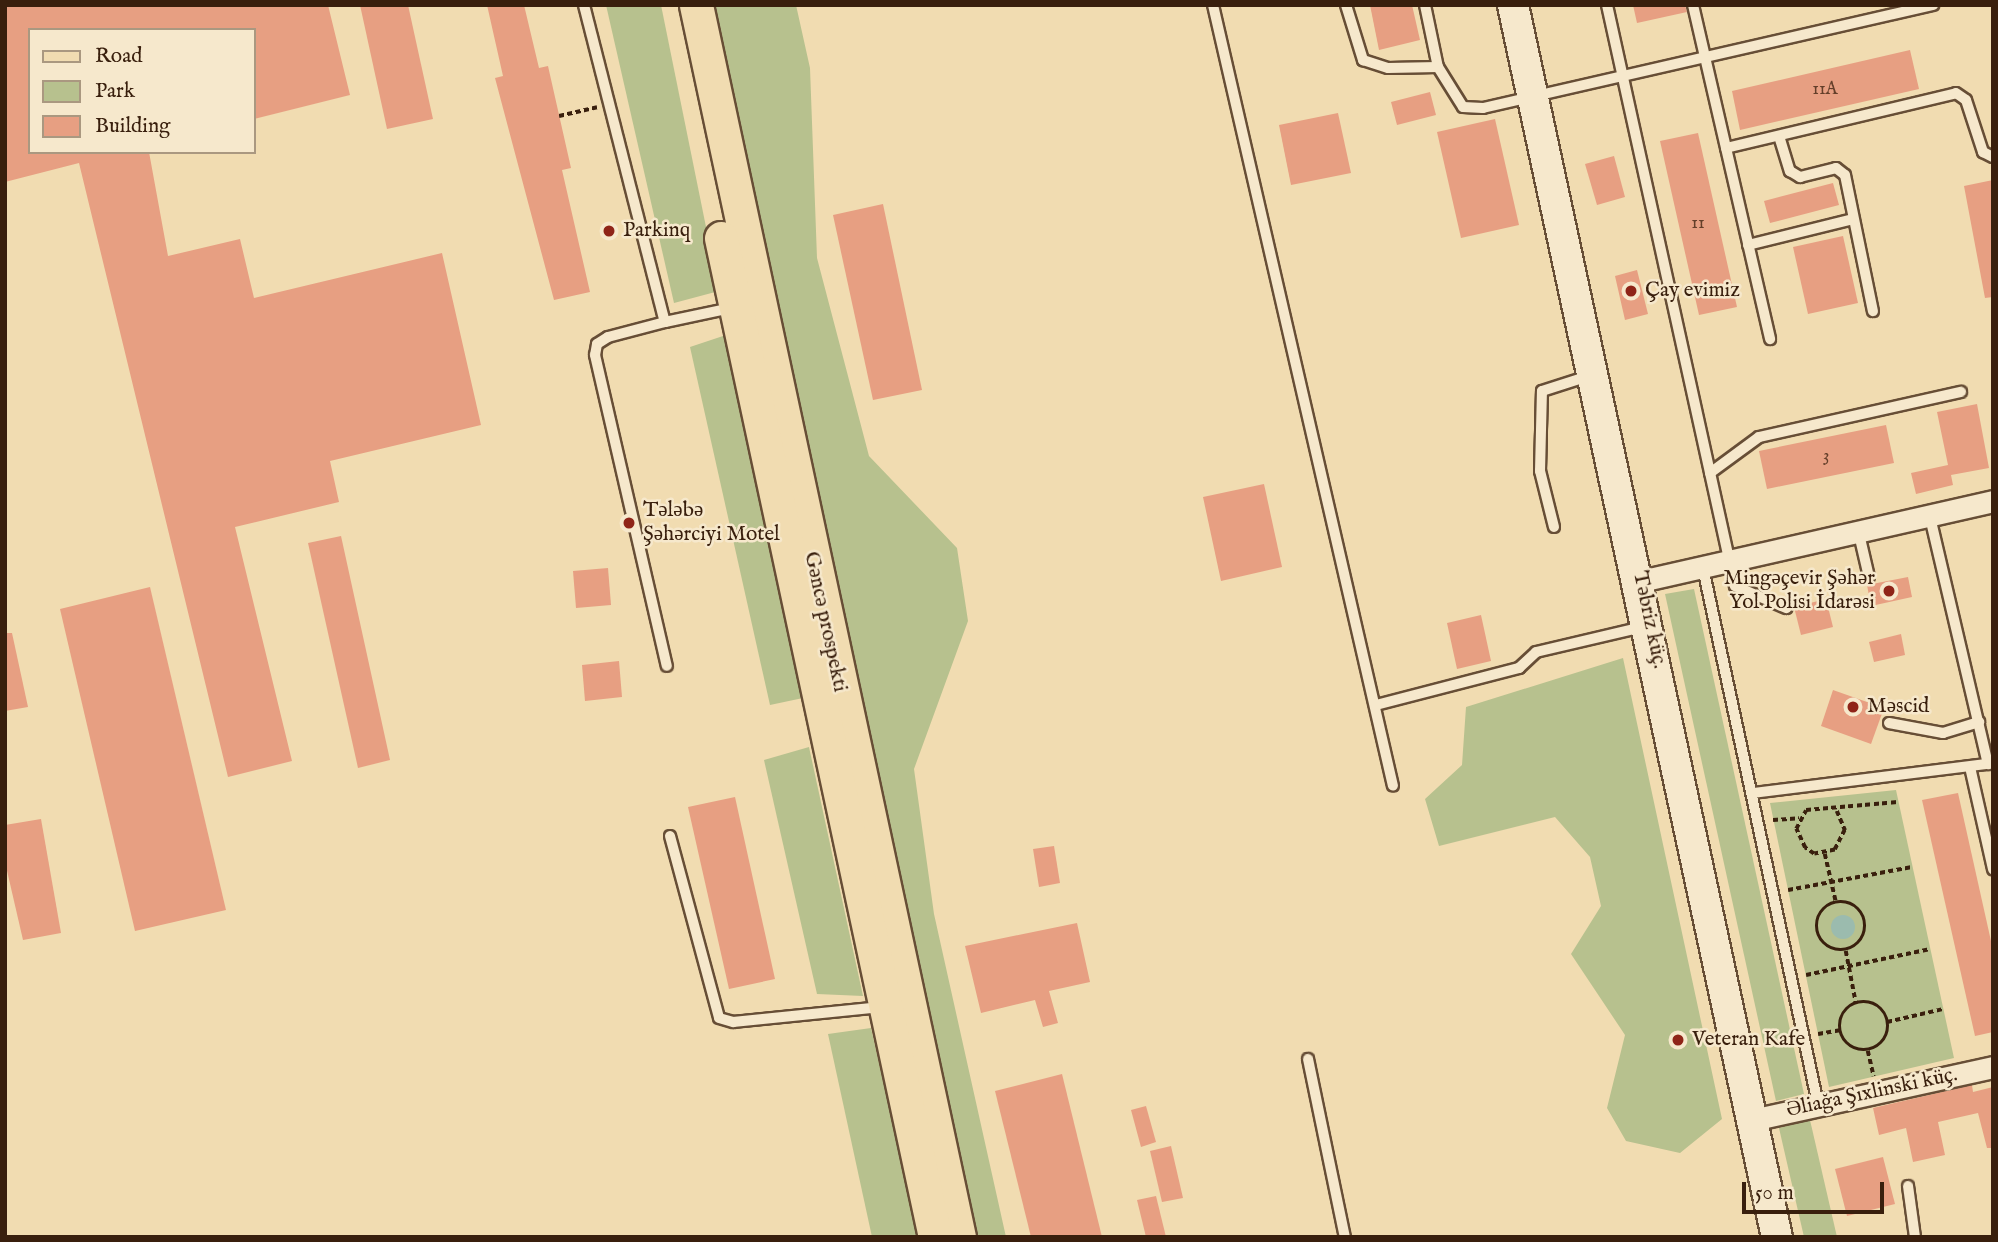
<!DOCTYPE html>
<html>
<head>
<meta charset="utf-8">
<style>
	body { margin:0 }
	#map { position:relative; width:1998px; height:1242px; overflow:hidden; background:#f1dcb1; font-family:"IM FELL English",serif }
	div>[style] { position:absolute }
	.green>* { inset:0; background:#b7c18e }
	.water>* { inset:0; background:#9bbbae }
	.round { border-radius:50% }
	.building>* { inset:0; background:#e79f82 }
	.path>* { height:3.5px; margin-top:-1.75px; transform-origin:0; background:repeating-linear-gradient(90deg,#391f0d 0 5px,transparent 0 8.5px) }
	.path>.ring { margin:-1.75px; padding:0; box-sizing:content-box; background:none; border:3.5px solid #391f0d; border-radius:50% }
	.roads { filter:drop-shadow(2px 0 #674e36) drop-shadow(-2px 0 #674e36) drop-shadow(0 2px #674e36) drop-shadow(0 -2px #674e36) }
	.lane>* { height:10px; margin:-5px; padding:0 5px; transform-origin:5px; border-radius:5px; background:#f6e8cc }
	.street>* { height:21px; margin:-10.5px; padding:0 10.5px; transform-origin:10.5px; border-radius:10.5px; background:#f6e8cc }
	.secondary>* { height:30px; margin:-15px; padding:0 15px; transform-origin:15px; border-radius:15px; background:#f6e8cc }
	.primary>* { height:33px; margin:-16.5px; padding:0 16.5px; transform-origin:16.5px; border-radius:16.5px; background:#f1dcb1 }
	.dots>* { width:19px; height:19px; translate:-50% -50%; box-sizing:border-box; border:4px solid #f6e8cc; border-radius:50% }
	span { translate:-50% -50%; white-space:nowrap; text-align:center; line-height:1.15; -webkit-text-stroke:5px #f6e8cc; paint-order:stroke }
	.number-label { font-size:18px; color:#643f2a }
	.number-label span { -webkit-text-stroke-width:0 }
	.poi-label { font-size:21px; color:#391f0d }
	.left { translate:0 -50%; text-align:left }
	.right { translate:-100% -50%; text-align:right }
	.street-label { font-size:21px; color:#391f0d }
	.frame { position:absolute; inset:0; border:7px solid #391f0d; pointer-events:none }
	.legend { position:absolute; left:28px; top:28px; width:228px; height:126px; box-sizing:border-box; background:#f6e8cc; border:2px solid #aa9880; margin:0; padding:9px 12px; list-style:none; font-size:21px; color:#391f0d }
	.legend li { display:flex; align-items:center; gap:14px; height:35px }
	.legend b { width:35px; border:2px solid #aa9880 }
	.scale { position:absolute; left:1742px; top:1182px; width:142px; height:32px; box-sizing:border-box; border:4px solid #391f0d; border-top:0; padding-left:9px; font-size:21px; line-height:24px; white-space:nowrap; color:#391f0d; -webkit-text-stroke:5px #f6e8cc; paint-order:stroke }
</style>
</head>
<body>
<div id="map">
	<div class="green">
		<div style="clip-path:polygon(606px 5px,661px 5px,719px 291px,674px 303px)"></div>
		<div style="clip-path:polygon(709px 5px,796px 5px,810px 68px,817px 258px,869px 456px,957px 548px,968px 621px,914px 769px,934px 914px,1006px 1237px,974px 1237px)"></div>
		<div style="clip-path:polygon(729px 334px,803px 698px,770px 705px,690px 347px)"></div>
		<div style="clip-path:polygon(1694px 589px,1804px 1094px,1776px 1101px,1665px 594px)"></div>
		<div style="clip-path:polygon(1623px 658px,1722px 1119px,1680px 1153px,1626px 1141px,1607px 1108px,1625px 1035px,1571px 954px,1601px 906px,1590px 857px,1555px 817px,1439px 846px,1425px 799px,1462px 765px,1466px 707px)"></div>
		<div style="clip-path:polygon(809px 747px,863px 996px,817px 994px,764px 760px)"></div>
		<div style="clip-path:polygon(1896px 790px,1954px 1058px,1829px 1087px,1770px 803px)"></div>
		<div style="clip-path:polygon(871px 1028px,919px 1237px,872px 1237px,828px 1034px)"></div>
		<div style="clip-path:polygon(1810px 1120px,1837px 1237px,1804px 1237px,1779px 1128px)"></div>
	</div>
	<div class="water">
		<div class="round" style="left:1831px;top:915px;width:24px;height:24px"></div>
	</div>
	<div class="building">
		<div style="clip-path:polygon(5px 5px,328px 5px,350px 95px,254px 119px,254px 30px,30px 30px,30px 152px,149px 152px,168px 256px,240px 239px,254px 298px,442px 253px,481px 425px,330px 461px,339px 502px,235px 527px,292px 761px,228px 777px,79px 163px,5px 182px)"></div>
		<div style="clip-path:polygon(360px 5px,408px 5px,433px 119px,387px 129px)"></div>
		<div style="clip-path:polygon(487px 5px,524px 5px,539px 68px,548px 66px,571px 168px,562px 170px,590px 292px,554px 300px,495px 78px,503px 76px)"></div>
		<div style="clip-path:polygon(1370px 5px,1412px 5px,1420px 40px,1379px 50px)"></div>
		<div style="clip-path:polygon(1633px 5px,1685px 5px,1687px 12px,1637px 23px)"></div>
		<div style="clip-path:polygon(1910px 50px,1919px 89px,1740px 130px,1732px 91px)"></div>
		<div style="clip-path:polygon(1430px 92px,1436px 115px,1397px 125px,1391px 102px)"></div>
		<div style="clip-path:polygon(1338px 113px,1351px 173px,1291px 185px,1279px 125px)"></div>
		<div style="clip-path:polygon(1495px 119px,1519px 225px,1461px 238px,1437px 132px)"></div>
		<div style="clip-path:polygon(1698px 133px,1737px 307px,1699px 315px,1660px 141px)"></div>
		<div style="clip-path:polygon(1614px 156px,1625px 197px,1597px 205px,1585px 164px)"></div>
		<div style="clip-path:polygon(1993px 180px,1993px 297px,1985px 298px,1964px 186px)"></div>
		<div style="clip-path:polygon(1833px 183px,1839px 205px,1770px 223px,1764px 201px)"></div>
		<div style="clip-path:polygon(883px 204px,922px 390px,873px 400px,833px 215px)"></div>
		<div style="clip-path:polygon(1843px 236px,1858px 303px,1808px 314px,1793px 247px)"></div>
		<div style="clip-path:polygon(1637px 270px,1648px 314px,1625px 320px,1615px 276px)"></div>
		<div style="clip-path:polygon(1977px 404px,1989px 468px,1951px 475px,1953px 485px,1916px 494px,1911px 473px,1948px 465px,1937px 412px)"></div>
		<div style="clip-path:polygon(1886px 425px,1894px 463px,1767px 489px,1759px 451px)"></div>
		<div style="clip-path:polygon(1264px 484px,1282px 567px,1221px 581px,1203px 497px)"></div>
		<div style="clip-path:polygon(341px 536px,390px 760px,358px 768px,308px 543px)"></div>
		<div style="clip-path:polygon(608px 568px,611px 605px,576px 608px,573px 571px)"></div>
		<div style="clip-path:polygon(1908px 577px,1912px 597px,1871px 606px,1867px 585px)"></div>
		<div style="clip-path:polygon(150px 587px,226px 910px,135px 931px,60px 609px)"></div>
		<div style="clip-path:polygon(1826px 599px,1833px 627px,1801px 635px,1794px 607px)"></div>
		<div style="clip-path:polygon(1481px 615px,1491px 661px,1457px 669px,1447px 623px)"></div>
		<div style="clip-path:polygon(5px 633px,12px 633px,28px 707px,5px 711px)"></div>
		<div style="clip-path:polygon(1901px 634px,1905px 655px,1874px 662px,1869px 642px)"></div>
		<div style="clip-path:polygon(619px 661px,622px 697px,585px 701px,582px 665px)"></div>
		<div style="clip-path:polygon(1833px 690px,1884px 708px,1871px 744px,1821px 726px)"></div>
		<div style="clip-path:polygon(1958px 793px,1993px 950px,1993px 1032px,1975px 1036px,1922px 800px)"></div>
		<div style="clip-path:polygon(735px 797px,775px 979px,729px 989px,688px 807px)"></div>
		<div style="clip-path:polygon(41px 819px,61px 933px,23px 940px,5px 862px,5px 825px)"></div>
		<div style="clip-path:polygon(1054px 846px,1060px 883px,1039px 887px,1033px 849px)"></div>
		<div style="clip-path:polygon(1077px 923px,1090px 982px,1049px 991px,1058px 1023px,1043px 1027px,1035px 1000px,981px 1013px,965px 946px)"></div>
		<div style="clip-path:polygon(1062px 1074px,1102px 1237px,1031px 1237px,995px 1091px)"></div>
		<div style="clip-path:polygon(1972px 1085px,1973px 1092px,1993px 1087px,1993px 1148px,1987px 1148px,1978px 1113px,1938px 1122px,1945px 1155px,1913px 1162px,1906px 1128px,1879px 1135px,1873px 1108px)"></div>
		<div style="clip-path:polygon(1146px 1106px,1156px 1142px,1141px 1147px,1131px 1110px)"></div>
		<div style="clip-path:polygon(1171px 1146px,1183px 1198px,1162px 1202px,1150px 1151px)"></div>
		<div style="clip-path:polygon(1883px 1157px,1895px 1204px,1847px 1216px,1835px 1169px)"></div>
		<div style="clip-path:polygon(1156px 1196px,1166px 1237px,1146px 1237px,1137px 1200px)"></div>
	</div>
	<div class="path">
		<div style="left:559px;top:116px;width:39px;rotate:-13deg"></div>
		<div style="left:1837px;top:811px;width:21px;rotate:67deg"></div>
		<div style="left:1845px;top:830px;width:22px;rotate:117deg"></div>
		<div style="left:1835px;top:850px;width:21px;rotate:169deg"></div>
		<div style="left:1814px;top:854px;width:11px;rotate:-146deg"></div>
		<div style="left:1805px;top:848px;width:21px;rotate:-115deg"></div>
		<div style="left:1796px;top:829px;width:21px;rotate:-62deg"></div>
		<div style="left:1806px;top:810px;width:92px;rotate:-5deg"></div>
		<div style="left:1773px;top:820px;width:26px;rotate:-4deg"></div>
		<div style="left:1825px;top:854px;width:49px;rotate:77.1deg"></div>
		<div style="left:1788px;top:890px;width:126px;rotate:-10.5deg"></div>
		<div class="ring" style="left:1817px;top:902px;width:44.5px;height:44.5px"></div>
		<div style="left:1846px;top:951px;width:53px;rotate:79.1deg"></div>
		<div style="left:1806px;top:975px;width:127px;rotate:-11.8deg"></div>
		<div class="ring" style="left:1840px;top:1002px;width:44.5px;height:44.5px"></div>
		<div style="left:1887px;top:1022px;width:57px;rotate:-13.1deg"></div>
		<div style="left:1818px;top:1034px;width:22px;rotate:-10deg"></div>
		<div style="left:1868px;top:1051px;width:26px;rotate:77deg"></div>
	</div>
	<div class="roads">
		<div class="lane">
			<div style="left:584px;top:5px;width:327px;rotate:75.7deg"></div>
			<div style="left:665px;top:322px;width:67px;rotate:-12deg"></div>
			<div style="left:1213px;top:5px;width:801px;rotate:77.02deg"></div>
			<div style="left:1346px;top:5px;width:58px;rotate:72.8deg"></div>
			<div style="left:1363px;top:60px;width:26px;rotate:18deg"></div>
			<div style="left:1388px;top:68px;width:50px;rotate:-1.1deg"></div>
			<div style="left:1438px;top:67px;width:47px;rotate:58deg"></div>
			<div style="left:1463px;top:107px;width:20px;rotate:3deg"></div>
			<div style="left:1483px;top:108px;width:462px;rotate:-12.9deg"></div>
			<div style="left:1425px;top:5px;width:63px;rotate:78.2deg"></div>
			<div style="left:1607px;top:5px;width:595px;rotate:77.58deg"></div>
			<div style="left:1735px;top:586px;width:56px;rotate:23.3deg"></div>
			<div style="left:1693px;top:5px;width:343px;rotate:77deg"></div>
			<div style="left:1779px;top:136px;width:37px;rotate:73deg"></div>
			<div style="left:1790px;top:171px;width:12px;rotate:31deg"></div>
			<div style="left:1800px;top:177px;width:37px;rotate:-14deg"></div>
			<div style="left:1836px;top:168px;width:11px;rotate:38deg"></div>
			<div style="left:1845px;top:175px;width:139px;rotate:78.4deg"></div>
			<div style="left:1726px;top:148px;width:236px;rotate:-13.4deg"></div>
			<div style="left:1956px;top:93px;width:12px;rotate:35deg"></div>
			<div style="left:1966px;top:100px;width:55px;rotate:71.9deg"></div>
			<div style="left:1983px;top:152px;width:11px;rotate:27deg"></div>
			<div style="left:1748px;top:245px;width:108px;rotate:-13.9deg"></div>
			<div style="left:665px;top:322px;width:59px;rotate:165.3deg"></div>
			<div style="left:608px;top:337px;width:13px;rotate:148deg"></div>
			<div style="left:597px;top:344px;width:11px;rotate:100deg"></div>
			<div style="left:595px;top:355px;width:319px;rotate:77deg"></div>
			<div style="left:1710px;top:473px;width:61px;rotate:-36.3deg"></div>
			<div style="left:1759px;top:437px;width:207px;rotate:-12.6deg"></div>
			<div style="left:1930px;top:517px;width:254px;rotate:76.8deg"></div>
			<div style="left:1554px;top:527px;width:58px;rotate:-104deg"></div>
			<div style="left:1540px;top:471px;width:80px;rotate:-88.6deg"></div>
			<div style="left:1542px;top:391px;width:49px;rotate:-17.7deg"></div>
			<div style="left:1859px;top:534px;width:44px;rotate:76.9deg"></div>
			<div style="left:1703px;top:568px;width:548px;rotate:77.89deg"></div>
			<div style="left:1376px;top:705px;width:148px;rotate:-14.5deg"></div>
			<div style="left:1519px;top:668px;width:23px;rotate:-43deg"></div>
			<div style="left:1536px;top:652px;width:110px;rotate:-13.2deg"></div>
			<div style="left:1889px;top:723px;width:55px;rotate:10.5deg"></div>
			<div style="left:1943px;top:733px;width:38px;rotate:-17deg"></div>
			<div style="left:1970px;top:767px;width:105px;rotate:77.3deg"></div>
			<div style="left:1753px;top:793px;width:242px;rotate:-7.1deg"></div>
			<div style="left:670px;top:836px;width:188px;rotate:74.9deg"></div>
			<div style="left:719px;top:1018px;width:15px;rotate:16deg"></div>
			<div style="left:733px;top:1022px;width:149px;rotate:-5.8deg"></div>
			<div style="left:1308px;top:1059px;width:182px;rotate:78.3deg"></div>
			<div style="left:1908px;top:1186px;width:51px;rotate:82.2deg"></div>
		</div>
		<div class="street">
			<div style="left:1641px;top:581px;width:361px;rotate:-12.8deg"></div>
			<div style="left:1752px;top:1120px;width:247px;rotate:-12.4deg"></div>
		</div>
		<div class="secondary">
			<div style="left:1513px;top:5px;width:1260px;rotate:77.91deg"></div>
		</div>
		<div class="primary">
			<div style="left:696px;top:5px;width:1260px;rotate:77.95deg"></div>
			<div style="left:721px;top:238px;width:1022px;rotate:77.91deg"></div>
		</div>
	</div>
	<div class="dots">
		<div style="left:609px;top:231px;background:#8f2418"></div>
		<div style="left:1631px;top:291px;background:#8f2418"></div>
		<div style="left:629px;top:523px;background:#8f2418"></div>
		<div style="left:1889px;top:591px;background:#8f2418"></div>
		<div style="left:1853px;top:707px;background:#8f2418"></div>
		<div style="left:1678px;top:1040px;background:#8f2418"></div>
	</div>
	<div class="number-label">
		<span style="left:1825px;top:90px">11A</span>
		<span style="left:1698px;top:224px">11</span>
		<span style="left:1826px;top:457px">3</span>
	</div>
	<div class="poi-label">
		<span class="left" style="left:623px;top:231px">Parkinq</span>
		<span class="left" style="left:1645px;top:291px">Çay evimiz</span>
		<span class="left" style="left:643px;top:523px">Tələbə<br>Şəhərciyi Motel</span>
		<span class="right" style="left:1875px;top:591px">Mingəçevir Şəhər<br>Yol Polisi İdarəsi</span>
		<span class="left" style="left:1867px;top:707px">Məscid</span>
		<span class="left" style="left:1692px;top:1040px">Veteran Kafe</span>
	</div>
	<div class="street-label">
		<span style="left:1649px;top:620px;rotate:78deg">Təbriz küç.</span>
		<span style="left:825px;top:622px;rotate:78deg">Gəncə prospekti</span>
		<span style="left:1872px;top:1093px;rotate:-12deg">Əliağa Şıxlinski küç.</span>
	</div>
	<div class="frame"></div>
	<ul class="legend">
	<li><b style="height:9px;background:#f1dcb1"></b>Road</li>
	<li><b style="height:19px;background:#b7c18e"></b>Park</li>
	<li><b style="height:19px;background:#e79f82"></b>Building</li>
	</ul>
	<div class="scale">50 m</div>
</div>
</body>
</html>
